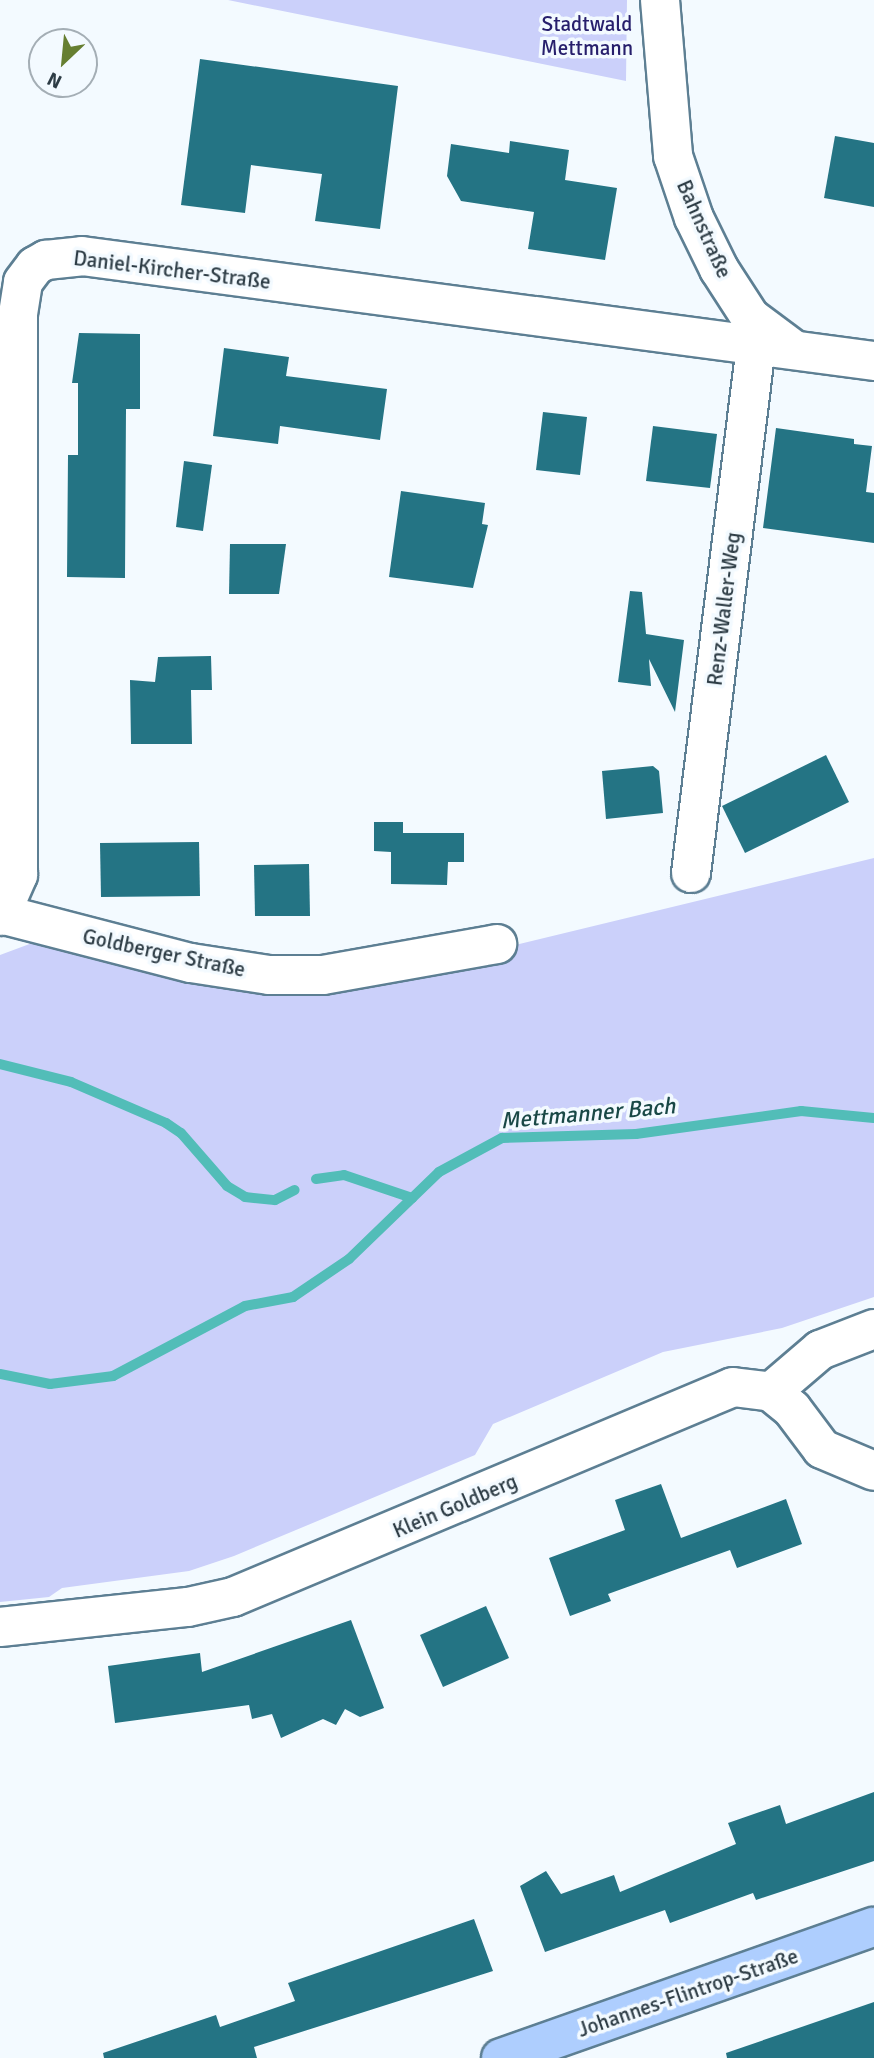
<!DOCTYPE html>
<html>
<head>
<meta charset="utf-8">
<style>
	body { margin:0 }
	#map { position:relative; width:874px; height:2058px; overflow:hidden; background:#f3faff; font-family:Signika,sans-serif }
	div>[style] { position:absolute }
	.green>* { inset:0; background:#cbd0fa }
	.stream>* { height:10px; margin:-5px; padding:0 5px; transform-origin:5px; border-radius:5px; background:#52bdb8 }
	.building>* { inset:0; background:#247484 }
	.roads { filter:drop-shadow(2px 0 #5d7f93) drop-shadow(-2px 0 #5d7f93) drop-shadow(0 2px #5d7f93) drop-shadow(0 -2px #5d7f93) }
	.minor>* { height:38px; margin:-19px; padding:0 19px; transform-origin:19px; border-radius:19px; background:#fff }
	.major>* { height:38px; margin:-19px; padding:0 19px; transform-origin:19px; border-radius:19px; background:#aecefe }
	span { translate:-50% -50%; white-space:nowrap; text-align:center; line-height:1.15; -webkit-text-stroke:7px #f3faff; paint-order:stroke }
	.park-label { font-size:21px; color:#271f6c }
	.street-label { font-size:21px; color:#2d3c45 }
	.water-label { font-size:23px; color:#194846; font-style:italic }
	.north { position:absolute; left:28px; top:28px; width:70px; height:70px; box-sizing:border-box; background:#f3faff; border:2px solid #a4aeb5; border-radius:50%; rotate:206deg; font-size:19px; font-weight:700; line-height:28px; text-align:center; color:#2d3c45 }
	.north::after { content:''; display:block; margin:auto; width:24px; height:32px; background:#667f31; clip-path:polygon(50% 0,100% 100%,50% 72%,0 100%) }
</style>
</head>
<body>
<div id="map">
	<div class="green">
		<div style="clip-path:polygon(228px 0,627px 0,626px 81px,347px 24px)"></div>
		<div style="clip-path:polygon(874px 858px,874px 1297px,782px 1328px,663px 1352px,493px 1424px,475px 1455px,234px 1556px,189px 1571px,62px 1588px,49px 1597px,0 1602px,0 955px,43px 939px,359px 983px)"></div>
	</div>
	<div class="stream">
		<div style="left:0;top:1064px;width:73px;rotate:14.2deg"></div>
		<div style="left:71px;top:1082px;width:103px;rotate:23.3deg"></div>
		<div style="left:166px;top:1123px;width:18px;rotate:34deg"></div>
		<div style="left:181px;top:1133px;width:70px;rotate:49deg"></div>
		<div style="left:227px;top:1186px;width:21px;rotate:31deg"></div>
		<div style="left:245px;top:1197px;width:30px;rotate:6deg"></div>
		<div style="left:275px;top:1200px;width:22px;rotate:-27deg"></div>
		<div style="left:316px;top:1179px;width:28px;rotate:-8deg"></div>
		<div style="left:344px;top:1175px;width:72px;rotate:18.7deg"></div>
		<div style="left:0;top:1374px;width:51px;rotate:11.3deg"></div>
		<div style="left:50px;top:1384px;width:64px;rotate:-7.2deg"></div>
		<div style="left:113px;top:1376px;width:149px;rotate:-27.9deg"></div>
		<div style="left:245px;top:1306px;width:49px;rotate:-10.6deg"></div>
		<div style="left:293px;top:1297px;width:68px;rotate:-34.2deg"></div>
		<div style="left:349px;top:1259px;width:125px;rotate:-44deg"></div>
		<div style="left:439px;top:1172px;width:72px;rotate:-28.4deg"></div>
		<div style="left:502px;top:1138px;width:134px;rotate:-1.7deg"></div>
		<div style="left:636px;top:1134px;width:167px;rotate:-7.9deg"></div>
		<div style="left:801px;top:1111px;width:73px;rotate:5.5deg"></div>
	</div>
	<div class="building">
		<div style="clip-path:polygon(200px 59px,398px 86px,380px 229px,315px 221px,322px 174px,251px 165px,245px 213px,181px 205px)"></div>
		<div style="clip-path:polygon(835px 136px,874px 143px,874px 207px,824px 198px)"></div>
		<div style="clip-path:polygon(510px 141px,569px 150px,565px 180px,617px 188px,605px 260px,528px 249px,534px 212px,461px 201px,447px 176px,451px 144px,509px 153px)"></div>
		<div style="clip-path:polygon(79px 333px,140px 334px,140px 409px,126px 409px,125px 578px,67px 577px,68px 455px,78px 455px,78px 383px,72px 383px)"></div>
		<div style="clip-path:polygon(224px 348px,289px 357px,286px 376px,387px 389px,380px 440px,280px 426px,278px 444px,213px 436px)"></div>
		<div style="clip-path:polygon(543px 412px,587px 417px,580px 475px,536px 470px)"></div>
		<div style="clip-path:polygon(653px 426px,717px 434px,710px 488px,646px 481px)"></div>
		<div style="clip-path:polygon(776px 428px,854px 439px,854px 444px,872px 446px,866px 492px,874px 493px,874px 543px,763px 528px)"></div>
		<div style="clip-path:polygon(184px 461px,212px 465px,203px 531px,176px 527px)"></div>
		<div style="clip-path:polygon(401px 491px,485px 503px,482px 524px,488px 525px,473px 588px,389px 577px)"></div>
		<div style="clip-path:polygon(230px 544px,286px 544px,279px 594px,229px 594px)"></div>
		<div style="clip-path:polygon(630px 591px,642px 592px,646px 634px,684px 640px,675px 712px,649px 659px,651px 686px,618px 682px)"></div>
		<div style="clip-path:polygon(211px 656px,212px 690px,191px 690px,192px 744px,131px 744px,130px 680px,155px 682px,158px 657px)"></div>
		<div style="clip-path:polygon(826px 755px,849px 802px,745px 853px,722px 806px)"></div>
		<div style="clip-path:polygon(653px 766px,659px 771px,663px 813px,606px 819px,602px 771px)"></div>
		<div style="clip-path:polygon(374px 822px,403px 822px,403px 833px,464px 833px,464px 862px,448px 862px,447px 885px,391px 884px,391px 852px,374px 851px)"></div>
		<div style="clip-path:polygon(199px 842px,200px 896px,101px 897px,100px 843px)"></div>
		<div style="clip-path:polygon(309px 864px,310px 916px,255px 916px,254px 865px)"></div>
		<div style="clip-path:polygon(661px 1484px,681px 1538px,786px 1499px,802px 1544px,737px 1568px,730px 1550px,608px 1594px,611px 1601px,570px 1616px,549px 1558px,625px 1530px,615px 1500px)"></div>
		<div style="clip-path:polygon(486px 1606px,509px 1658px,443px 1687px,420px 1635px)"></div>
		<div style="clip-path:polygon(351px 1620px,384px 1708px,360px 1717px,345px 1709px,336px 1725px,323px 1719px,281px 1738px,272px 1714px,252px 1719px,249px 1705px,115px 1723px,108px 1666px,200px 1653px,202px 1672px)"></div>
		<div style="clip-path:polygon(874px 1792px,874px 1861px,756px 1900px,753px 1893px,670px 1923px,665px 1910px,545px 1952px,520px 1886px,546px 1871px,561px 1894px,614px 1875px,620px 1892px,736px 1844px,728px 1823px,780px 1805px,786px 1824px)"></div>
		<div style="clip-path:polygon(474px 1919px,493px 1971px,254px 2047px,257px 2058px,104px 2058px,103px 2053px,216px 2015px,220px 2027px,295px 2001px,288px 1983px)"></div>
		<div style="clip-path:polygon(874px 2002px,874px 2058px,727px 2058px,726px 2053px)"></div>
	</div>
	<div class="roads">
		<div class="minor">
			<div style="left:660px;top:0;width:157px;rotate:85.2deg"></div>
			<div style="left:673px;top:156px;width:65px;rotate:71.3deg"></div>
			<div style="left:694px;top:218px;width:57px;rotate:63.9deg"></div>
			<div style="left:719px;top:269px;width:57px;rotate:57.1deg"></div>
			<div style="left:750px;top:317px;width:54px;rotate:36.7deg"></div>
			<div style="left:691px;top:873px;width:531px;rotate:-82.97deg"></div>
			<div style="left:1px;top:914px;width:196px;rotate:14.5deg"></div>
			<div style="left:191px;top:963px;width:79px;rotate:8.7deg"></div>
			<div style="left:269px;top:975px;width:54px"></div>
			<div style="left:323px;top:975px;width:177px;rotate:-10.1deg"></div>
			<div style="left:0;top:916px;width:45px;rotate:-66.3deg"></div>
			<div style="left:18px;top:875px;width:561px;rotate:-90deg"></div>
			<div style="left:18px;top:314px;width:32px;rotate:-81deg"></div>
			<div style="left:23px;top:282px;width:20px;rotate:-53deg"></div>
			<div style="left:35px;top:266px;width:13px;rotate:-29deg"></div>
			<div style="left:46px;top:260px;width:36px;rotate:-6deg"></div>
			<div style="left:82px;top:256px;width:799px;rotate:7.55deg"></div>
			<div style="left:771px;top:1392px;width:65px;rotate:-40.6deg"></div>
			<div style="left:820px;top:1350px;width:58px;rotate:-21.3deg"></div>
			<div style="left:0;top:1627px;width:189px;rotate:-6.1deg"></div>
			<div style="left:188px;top:1607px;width:46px;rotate:-12.5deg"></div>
			<div style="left:233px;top:1597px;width:542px;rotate:-22.78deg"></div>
			<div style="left:733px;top:1387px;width:38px;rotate:7deg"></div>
			<div style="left:771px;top:1392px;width:27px;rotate:39deg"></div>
			<div style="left:792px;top:1409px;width:50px;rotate:53.1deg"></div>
			<div style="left:822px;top:1449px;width:56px;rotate:22.9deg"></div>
		</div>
		<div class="major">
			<div style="left:501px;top:2058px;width:395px;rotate:-19.4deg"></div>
		</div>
	</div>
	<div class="park-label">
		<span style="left:587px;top:36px">Stadtwald<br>Mettmann</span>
	</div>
	<div class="street-label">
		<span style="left:704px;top:229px;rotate:66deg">Bahnstraße</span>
		<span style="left:172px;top:270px;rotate:7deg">Daniel-Kircher-Straße</span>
		<span style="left:724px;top:609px;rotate:-83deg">Renz-Waller-Weg</span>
		<span style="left:164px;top:953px;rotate:12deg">Goldberger Straße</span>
		<span style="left:455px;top:1506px;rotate:-23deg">Klein Goldberg</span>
		<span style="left:688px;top:1993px;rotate:-19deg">Johannes-Flintrop-Straße</span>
	</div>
	<div class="water-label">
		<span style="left:588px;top:1114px;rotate:-5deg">Mettmanner Bach</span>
	</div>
	<div class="north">N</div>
</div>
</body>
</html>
